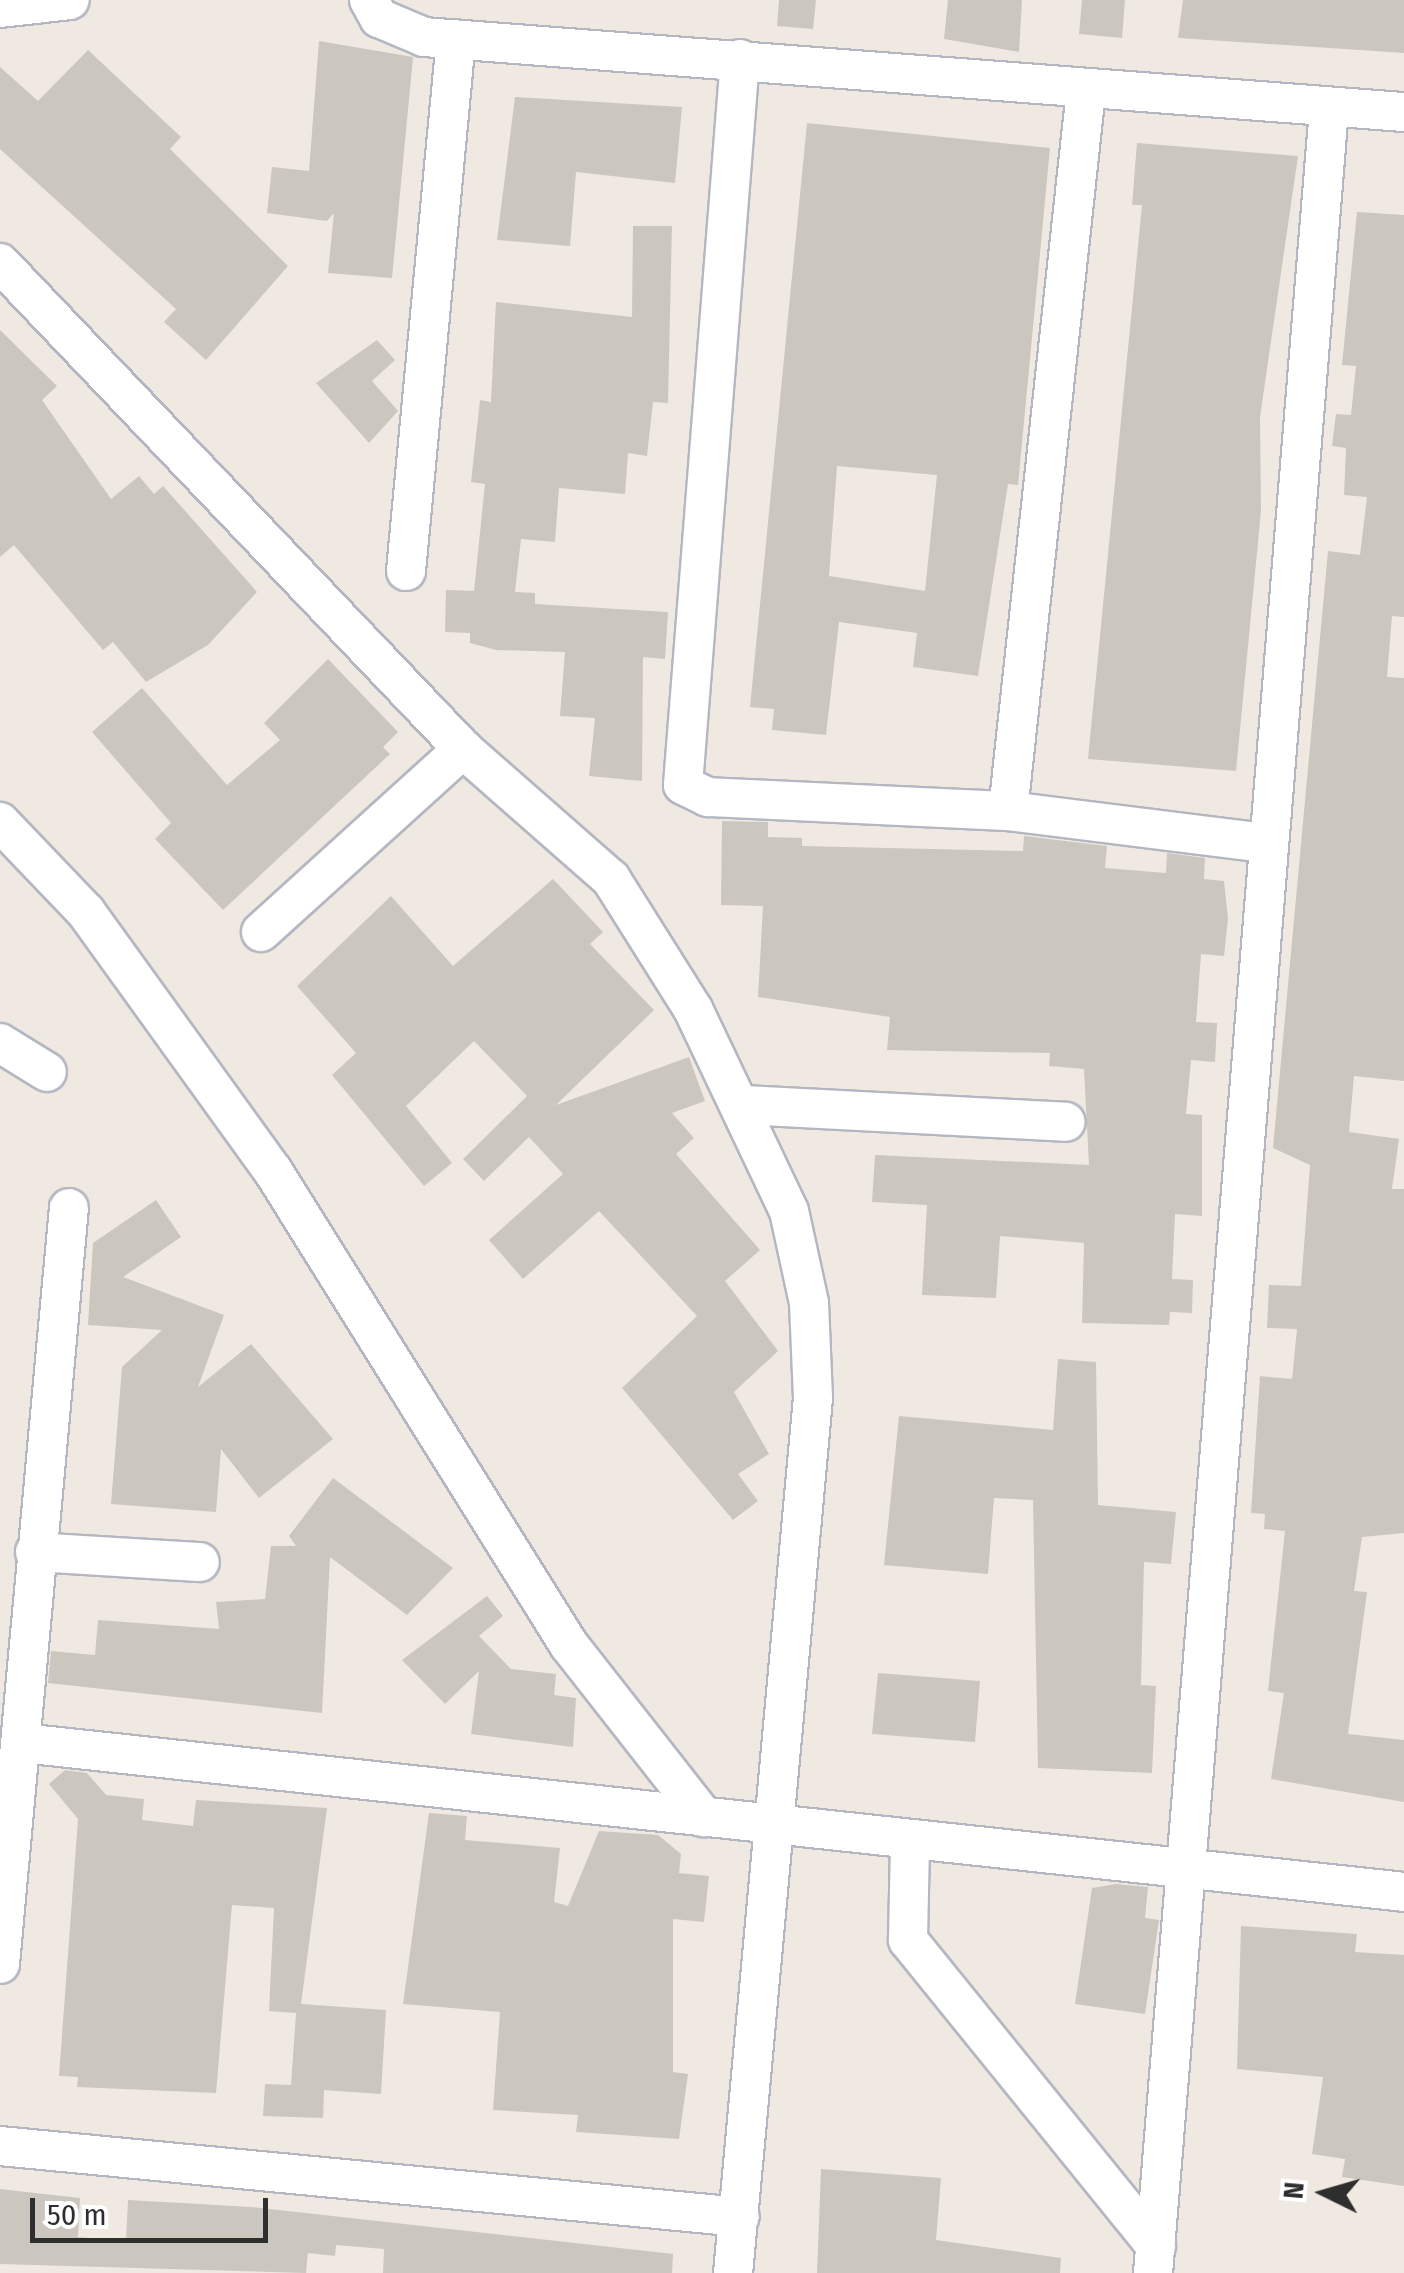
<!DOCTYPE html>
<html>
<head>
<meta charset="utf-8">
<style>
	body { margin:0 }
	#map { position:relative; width:1404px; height:2273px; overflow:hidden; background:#efe9e1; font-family:"Fira Sans Condensed",sans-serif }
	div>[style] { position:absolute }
	.building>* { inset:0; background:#cbc7bf }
	.roads { filter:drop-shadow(2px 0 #b4b7c1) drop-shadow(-2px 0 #b4b7c1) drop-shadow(0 2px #b4b7c1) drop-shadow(0 -2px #b4b7c1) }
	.minor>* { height:38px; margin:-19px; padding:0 19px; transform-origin:19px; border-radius:19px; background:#fff }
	span { translate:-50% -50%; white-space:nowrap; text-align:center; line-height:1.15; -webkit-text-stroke:9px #fff; paint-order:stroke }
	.north { position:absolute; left:1274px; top:2143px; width:100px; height:100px; -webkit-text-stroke:8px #fff; paint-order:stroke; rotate:275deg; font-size:28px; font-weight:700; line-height:40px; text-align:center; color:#2e2e2e }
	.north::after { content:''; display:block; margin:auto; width:35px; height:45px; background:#2e2e2e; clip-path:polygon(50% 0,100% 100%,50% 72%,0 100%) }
	.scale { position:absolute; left:30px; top:2198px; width:238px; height:45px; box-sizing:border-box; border:5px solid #2e2e2e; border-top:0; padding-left:12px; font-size:30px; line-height:35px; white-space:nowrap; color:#2e2e2e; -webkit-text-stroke:8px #fff; paint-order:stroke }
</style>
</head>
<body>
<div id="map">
	<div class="building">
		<div style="clip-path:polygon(779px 0,816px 0,813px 29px,777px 26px)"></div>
		<div style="clip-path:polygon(948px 0,1022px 0,1019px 52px,944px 39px)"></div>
		<div style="clip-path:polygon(1082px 0,1125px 0,1122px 38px,1079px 34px)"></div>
		<div style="clip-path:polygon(1183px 0,1404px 0,1404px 53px,1178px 38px)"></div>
		<div style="clip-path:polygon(319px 41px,413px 57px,392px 278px,328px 273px,334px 213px,327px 221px,267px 213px,272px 167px,309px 171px)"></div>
		<div style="clip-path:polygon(88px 50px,181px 137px,170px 149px,288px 266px,206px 360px,164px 322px,176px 309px,0 149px,0 67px,38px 101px)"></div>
		<div style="clip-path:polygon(515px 97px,682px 107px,675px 183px,576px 172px,570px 246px,497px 240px)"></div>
		<div style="clip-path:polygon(evenodd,807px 123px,1050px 148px,1018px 485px,1008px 484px,978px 676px,913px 667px,917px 633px,839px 622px,826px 735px,772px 730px,774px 709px,750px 707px,807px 123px,837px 466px,937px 475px,925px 591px,829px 576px,837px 466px)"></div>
		<div style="clip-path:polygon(1137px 143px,1298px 156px,1260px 417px,1261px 511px,1236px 771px,1088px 759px,1142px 205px,1132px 205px)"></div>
		<div style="clip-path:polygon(1357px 212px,1404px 215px,1404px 617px,1392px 616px,1387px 677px,1404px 678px,1404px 1081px,1354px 1076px,1349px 1132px,1399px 1139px,1392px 1189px,1404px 1189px,1404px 1533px,1362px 1537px,1354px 1591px,1367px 1592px,1348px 1734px,1404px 1740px,1404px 1802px,1271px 1779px,1284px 1693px,1268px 1691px,1285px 1531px,1264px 1529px,1265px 1514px,1251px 1513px,1260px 1376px,1292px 1379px,1297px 1329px,1267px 1328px,1269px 1285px,1301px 1286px,1310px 1165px,1273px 1148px,1328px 551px,1360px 555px,1367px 497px,1344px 495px,1346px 448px,1332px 446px,1336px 414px,1351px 415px,1356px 366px,1342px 365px)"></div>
		<div style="clip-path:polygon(633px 226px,672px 226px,668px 403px,653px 402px,647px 456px,628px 453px,625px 494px,559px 488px,555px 542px,521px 539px,515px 592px,535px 593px,535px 604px,668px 612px,665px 659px,643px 657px,642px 781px,589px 776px,595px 718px,560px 716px,565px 652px,496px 650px,470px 643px,470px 633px,445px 632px,446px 590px,474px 591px,485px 484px,471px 482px,480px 400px,491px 402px,496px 302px,632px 317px)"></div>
		<div style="clip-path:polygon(0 330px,57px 386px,42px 400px,111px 499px,139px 476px,154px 494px,163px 486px,257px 592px,208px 645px,146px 682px,113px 642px,103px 650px,14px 545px,0 557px)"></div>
		<div style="clip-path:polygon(377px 340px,395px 360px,372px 381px,398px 411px,369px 443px,316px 383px)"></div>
		<div style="clip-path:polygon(328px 659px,398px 732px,383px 747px,390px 754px,223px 910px,155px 839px,171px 823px,92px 732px,142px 688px,227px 785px,280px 740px,264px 723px)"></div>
		<div style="clip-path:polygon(722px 821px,768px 822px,768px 837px,802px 838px,802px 846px,1023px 851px,1024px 836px,1107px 846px,1105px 868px,1166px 873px,1167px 853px,1205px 858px,1204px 879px,1224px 881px,1228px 919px,1224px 956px,1201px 954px,1196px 1022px,1217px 1023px,1215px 1062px,1191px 1060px,1186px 1114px,1202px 1115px,1202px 1216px,1175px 1214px,1172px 1279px,1193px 1280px,1192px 1313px,1170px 1312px,1169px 1325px,1082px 1323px,1084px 1243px,1000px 1236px,996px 1298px,922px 1295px,927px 1205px,872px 1202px,875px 1155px,1089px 1165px,1084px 1069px,1049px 1066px,1050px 1053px,887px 1050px,890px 1017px,758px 997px,763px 906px,721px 905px)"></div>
		<div style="clip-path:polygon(553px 879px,603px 932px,590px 944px,654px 1010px,556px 1105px,689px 1057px,705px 1101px,672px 1113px,694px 1138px,676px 1154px,760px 1250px,725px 1281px,778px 1351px,734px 1392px,769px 1454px,738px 1474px,758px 1501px,733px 1520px,622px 1388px,697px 1316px,599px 1211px,523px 1279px,489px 1240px,563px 1174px,529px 1137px,484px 1181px,463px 1159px,527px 1096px,474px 1041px,406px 1106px,452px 1163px,424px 1186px,332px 1075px,356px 1053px,297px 986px,391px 896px,453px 966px)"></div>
		<div style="clip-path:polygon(156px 1200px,181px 1237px,123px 1277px,224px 1315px,198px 1387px,251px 1344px,333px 1439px,259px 1498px,221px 1449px,216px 1512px,111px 1504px,122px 1367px,162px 1330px,88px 1325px,93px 1243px)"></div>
		<div style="clip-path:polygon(1058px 1359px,1096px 1362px,1098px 1505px,1176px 1512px,1171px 1564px,1144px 1562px,1141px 1685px,1156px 1686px,1152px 1773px,1038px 1768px,1033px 1500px,994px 1498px,988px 1574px,884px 1565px,899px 1416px,1053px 1430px)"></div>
		<div style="clip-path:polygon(333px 1478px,453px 1568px,407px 1615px,330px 1557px,322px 1713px,48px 1683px,51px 1651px,95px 1655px,98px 1620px,219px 1629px,216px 1602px,265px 1599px,271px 1546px,296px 1546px,289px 1536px)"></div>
		<div style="clip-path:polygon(487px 1596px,503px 1616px,479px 1636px,511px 1669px,556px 1674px,554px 1695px,576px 1698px,573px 1747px,471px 1734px,479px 1671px,445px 1704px,402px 1660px)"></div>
		<div style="clip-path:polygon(878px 1673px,980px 1681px,975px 1742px,872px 1734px)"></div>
		<div style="clip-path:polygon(65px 1770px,87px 1773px,106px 1795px,144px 1799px,142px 1820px,193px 1826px,196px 1800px,327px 1808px,301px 2004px,386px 2010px,381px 2094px,324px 2090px,323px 2118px,263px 2116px,265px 2084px,291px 2085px,296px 2013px,269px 2011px,274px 1908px,232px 1905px,216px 2093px,77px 2087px,78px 2077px,59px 2076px,78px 1819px,49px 1784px)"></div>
		<div style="clip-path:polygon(429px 1813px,467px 1816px,465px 1840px,560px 1848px,554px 1902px,568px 1906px,599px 1831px,658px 1835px,681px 1854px,679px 1873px,709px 1876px,704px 1922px,673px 1919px,673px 2072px,688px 2074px,679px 2139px,576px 2132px,578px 2115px,493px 2110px,500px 2012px,403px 2004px)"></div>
		<div style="clip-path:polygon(1116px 1884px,1148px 1887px,1145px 1918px,1159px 1920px,1145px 2014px,1075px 2004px,1092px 1888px)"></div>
		<div style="clip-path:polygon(1241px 1926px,1357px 1934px,1355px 1952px,1404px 1955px,1404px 2186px,1342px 2177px,1345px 2159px,1312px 2154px,1323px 2077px,1237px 2069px)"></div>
		<div style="clip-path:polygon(821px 2169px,941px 2178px,936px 2240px,1061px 2258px,1060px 2273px,817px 2273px)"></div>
		<div style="clip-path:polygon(0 2189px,80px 2198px,78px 2237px,126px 2241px,128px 2200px,251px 2207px,673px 2254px,672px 2273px,383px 2273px,384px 2249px,336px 2245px,335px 2256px,308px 2253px,306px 2273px,0 2264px)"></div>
	</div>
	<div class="roads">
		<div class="minor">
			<div style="left:369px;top:0;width:21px;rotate:61deg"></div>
			<div style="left:379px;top:18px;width:49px;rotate:22.9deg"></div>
			<div style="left:424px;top:37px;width:983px;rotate:4.38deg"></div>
			<div style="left:0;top:8px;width:70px;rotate:-6.5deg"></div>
			<div style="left:740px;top:59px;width:728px;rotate:94.49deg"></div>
			<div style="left:683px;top:785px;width:28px;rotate:26deg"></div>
			<div style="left:708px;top:797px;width:300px;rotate:2.7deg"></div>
			<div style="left:1008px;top:811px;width:259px;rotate:7.1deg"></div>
			<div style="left:0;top:263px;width:671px;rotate:46.39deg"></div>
			<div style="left:463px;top:749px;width:197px;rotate:41.3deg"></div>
			<div style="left:611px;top:879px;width:154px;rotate:57.8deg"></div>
			<div style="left:693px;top:1009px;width:224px;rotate:64.6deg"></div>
			<div style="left:789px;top:1211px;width:94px;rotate:77.7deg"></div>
			<div style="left:809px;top:1303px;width:95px;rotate:87.6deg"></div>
			<div style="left:813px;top:1398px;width:879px;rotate:95.22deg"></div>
			<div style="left:406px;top:571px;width:534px;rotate:-84.63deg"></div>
			<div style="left:1008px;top:811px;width:724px;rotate:-83.82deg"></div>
			<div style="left:0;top:822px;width:124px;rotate:46.3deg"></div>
			<div style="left:86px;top:912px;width:319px;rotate:54.2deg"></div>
			<div style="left:273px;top:1171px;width:559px;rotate:58.02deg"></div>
			<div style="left:569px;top:1645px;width:219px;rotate:51.9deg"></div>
			<div style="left:261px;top:932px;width:273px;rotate:-42.2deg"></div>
			<div style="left:0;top:1043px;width:55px;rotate:31.7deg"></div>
			<div style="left:744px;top:1105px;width:322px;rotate:3deg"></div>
			<div style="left:35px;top:1552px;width:165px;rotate:3.5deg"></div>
			<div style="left:22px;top:1743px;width:1390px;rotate:6.15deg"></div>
			<div style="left:910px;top:1844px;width:96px;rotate:91.2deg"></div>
			<div style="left:908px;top:1940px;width:394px;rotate:51deg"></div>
			<div style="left:0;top:1964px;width:759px;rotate:-84.79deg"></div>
			<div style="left:0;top:2146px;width:743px;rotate:5.48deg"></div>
			<div style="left:1153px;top:2273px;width:2173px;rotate:-85.35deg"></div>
		</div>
	</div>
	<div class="north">N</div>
	<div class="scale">50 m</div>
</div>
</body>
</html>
